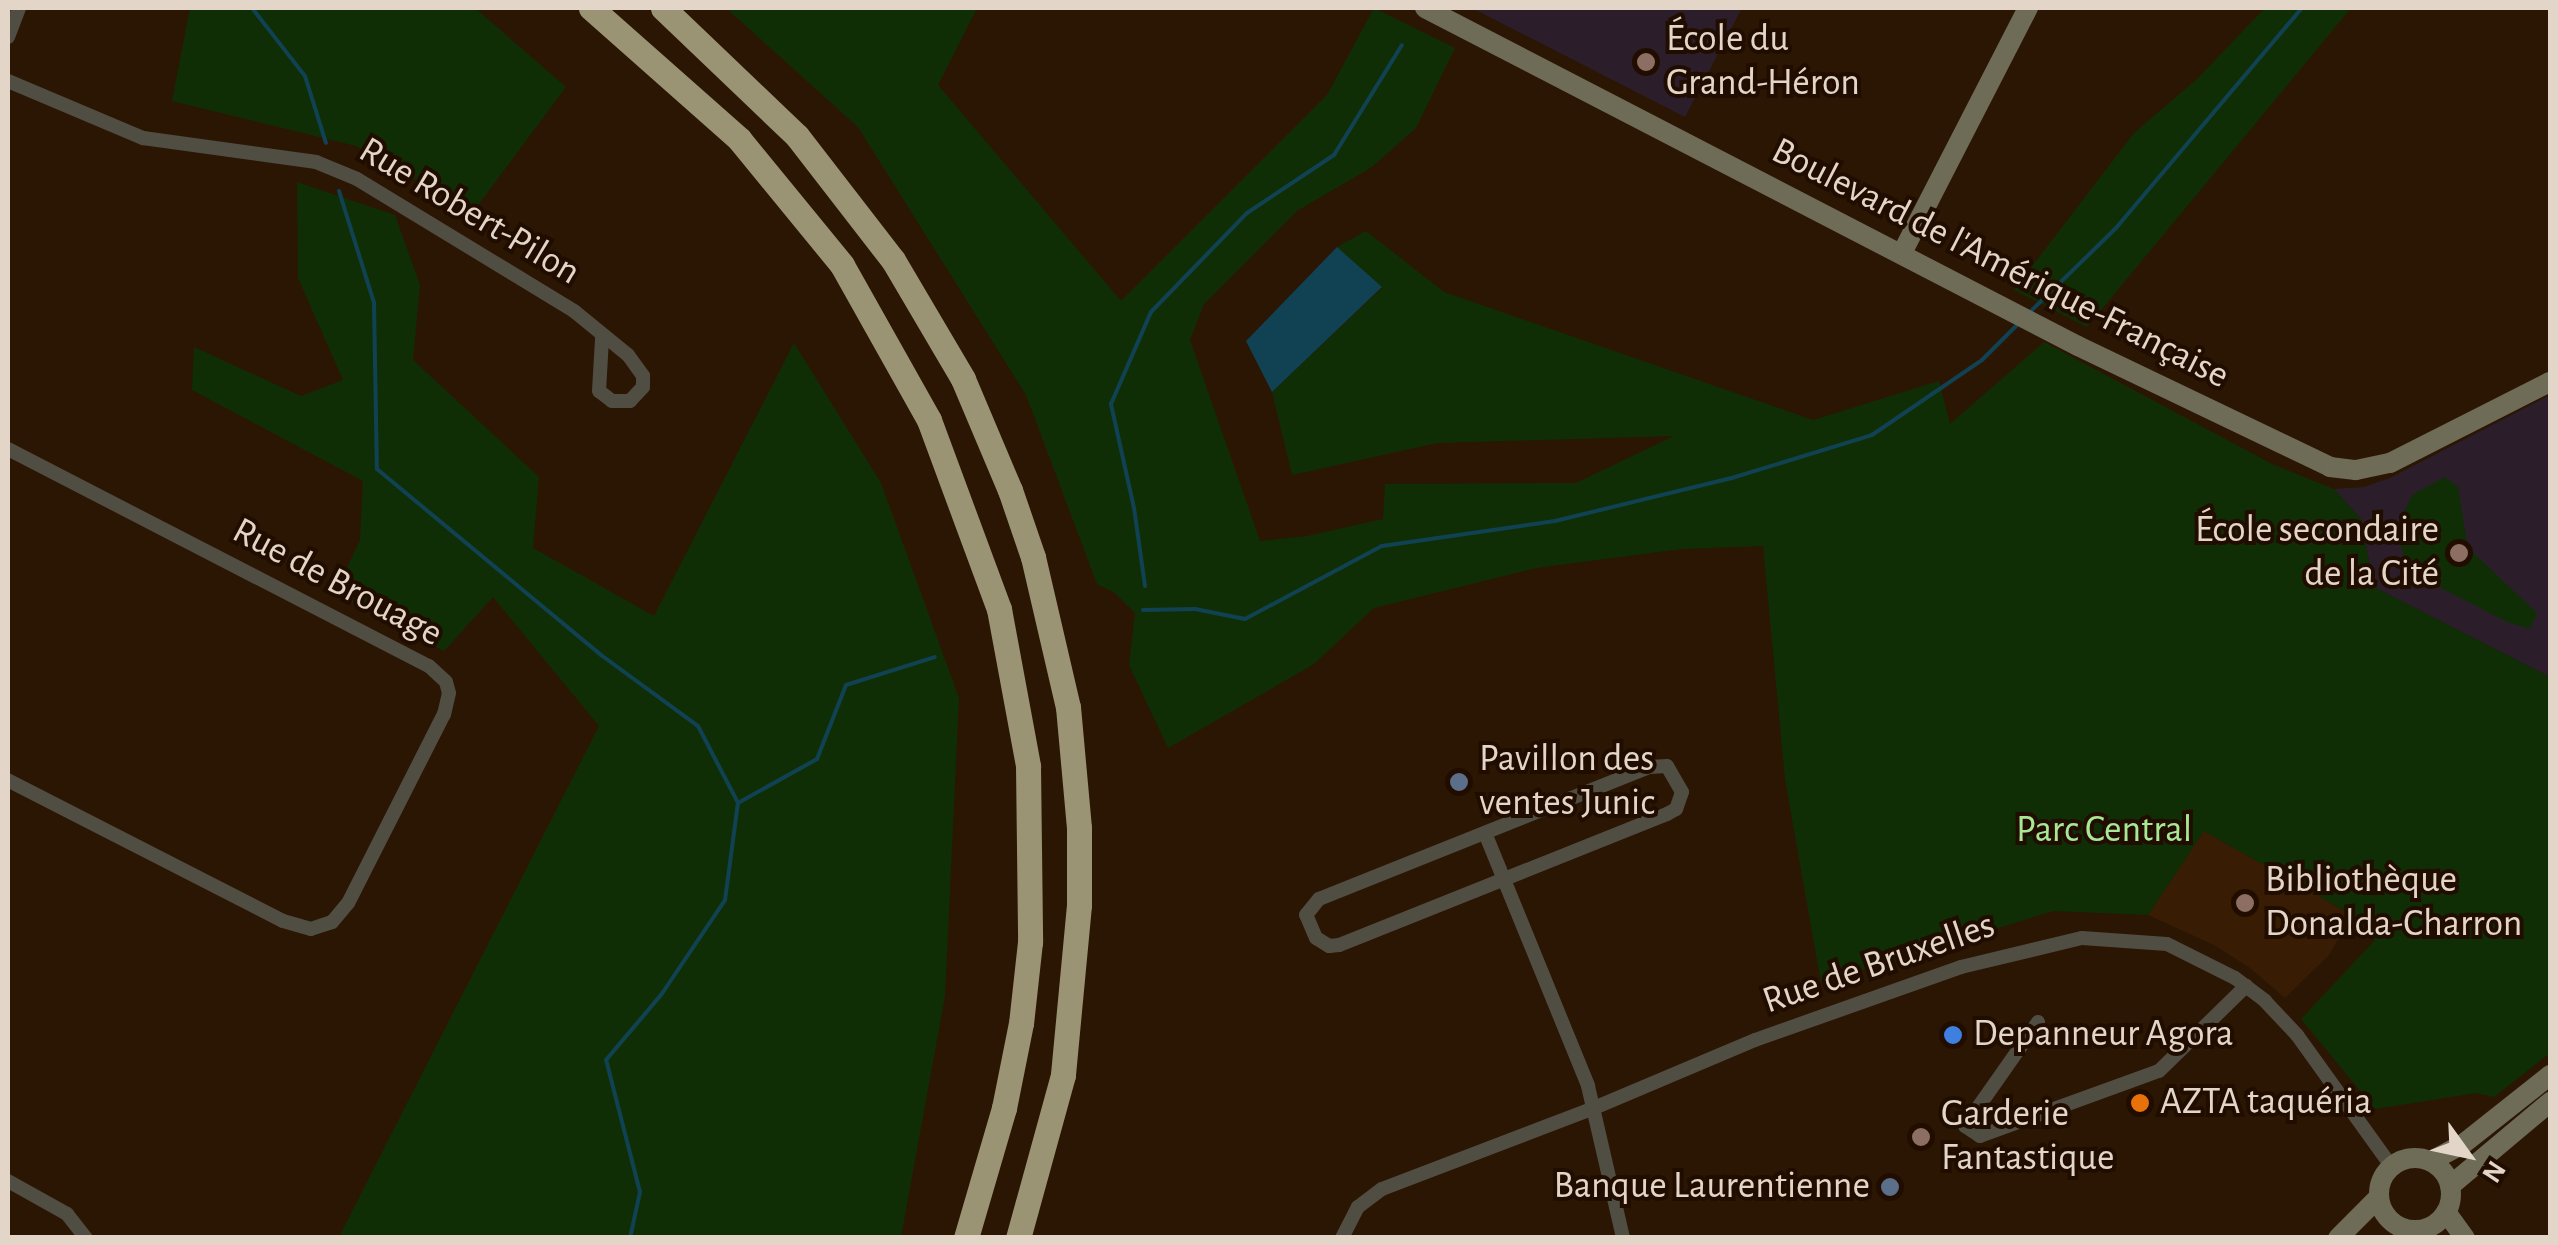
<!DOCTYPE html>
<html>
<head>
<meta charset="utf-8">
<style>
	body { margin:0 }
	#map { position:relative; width:2558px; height:1245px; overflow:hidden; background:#2b1604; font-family:"Alegreya Sans",sans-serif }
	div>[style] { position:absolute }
	.built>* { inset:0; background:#381c04 }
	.education>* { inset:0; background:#2b1e2a }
	.green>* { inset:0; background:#102e05 }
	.water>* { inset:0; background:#104253 }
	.stream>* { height:4px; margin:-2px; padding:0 2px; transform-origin:2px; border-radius:2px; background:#104253 }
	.street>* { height:14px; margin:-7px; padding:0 7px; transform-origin:7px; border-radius:7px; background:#504e42 }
	.secondary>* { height:20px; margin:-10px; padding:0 10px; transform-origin:10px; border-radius:10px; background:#6e6b56 }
	.secondary>.ring { margin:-10px; padding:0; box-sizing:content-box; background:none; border:20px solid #6e6b56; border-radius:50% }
	.highway>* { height:25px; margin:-12.5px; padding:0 12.5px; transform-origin:12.5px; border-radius:12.5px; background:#9a9474 }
	.dots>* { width:28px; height:28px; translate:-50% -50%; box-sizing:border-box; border:5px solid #210d00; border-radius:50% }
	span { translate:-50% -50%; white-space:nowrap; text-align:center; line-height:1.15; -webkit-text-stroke:8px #210d00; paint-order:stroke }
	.poi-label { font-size:38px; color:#e4d5c9 }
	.left { translate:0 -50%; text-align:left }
	.right { translate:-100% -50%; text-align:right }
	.street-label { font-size:38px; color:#e4d5c9 }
	.park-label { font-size:38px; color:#a8e895 }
	.frame { position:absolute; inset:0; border:10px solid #e4d5c9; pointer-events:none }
	.north { position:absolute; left:2418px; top:1105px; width:100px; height:100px; -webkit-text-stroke:8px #210d00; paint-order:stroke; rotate:123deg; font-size:28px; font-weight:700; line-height:40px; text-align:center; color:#e4d5c9 }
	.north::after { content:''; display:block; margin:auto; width:35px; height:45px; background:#e4d5c9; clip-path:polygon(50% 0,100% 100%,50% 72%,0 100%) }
</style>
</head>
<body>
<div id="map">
	<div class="built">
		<div style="clip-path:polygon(2204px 831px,2352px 915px,2329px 955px,2285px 998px,2250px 968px,2214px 945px,2148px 915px)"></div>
	</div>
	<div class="education">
		<div style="clip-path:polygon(1472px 8px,1742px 8px,1685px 117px)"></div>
		<div style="clip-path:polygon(2550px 395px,2550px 677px,2374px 587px,2361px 519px,2334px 489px,2364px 487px,2390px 478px)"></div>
	</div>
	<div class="green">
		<div style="clip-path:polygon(190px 8px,475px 8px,566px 87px,473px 212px,356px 146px,172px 101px)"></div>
		<div style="clip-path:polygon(726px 8px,977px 8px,938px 85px,1121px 301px,1327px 95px,1374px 8px,1455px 48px,1416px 128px,1372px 167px,1297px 211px,1204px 304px,1190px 340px,1260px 541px,1307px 536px,1383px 519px,1385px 484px,1576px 483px,1674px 436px,1437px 443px,1292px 475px,1272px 392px,1382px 288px,1337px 247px,1366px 231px,1444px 292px,1813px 420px,1939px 381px,1950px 424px,2044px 342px,2272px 464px,2334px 489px,2361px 519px,2374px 587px,2550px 677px,2550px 1053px,2494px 1097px,2476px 1093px,2375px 1109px,2301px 1019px,2375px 940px,2352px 915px,2204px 831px,2148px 915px,2053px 911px,1821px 983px,1785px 779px,1763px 546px,1681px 549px,1536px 568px,1374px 608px,1314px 664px,1168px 748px,1129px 665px,1135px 613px,1115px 593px,1097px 584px,1026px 395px,858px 127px)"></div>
		<div style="clip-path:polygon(2265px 8px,2351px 8px,2087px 327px,2014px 290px,2134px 133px,2196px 80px)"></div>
		<div style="clip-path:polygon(297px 182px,395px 215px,420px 285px,413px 360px,539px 477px,533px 548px,654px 616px,794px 343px,881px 483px,959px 698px,945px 996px,901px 1237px,339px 1237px,599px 726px,493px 597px,444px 651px,335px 593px,360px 540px,363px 481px,192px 390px,194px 347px,301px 396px,343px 380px,298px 278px)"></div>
		<div style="clip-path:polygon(2445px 477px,2458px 487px,2468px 548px,2537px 613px,2530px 629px,2507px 622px,2408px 571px,2396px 529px,2412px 495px)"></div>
	</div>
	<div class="water">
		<div style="clip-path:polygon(1337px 247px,1382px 287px,1272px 392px,1246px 341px)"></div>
	</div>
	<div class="stream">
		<div style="left:252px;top:8px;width:86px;rotate:52.1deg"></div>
		<div style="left:305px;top:76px;width:70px;rotate:72.6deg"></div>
		<div style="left:339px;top:191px;width:117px;rotate:72.6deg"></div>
		<div style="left:374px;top:303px;width:166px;rotate:89deg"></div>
		<div style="left:377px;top:469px;width:291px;rotate:39.7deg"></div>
		<div style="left:601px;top:655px;width:120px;rotate:36.2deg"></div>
		<div style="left:698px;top:726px;width:87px;rotate:62.5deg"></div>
		<div style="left:2029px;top:313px;width:122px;rotate:-44.3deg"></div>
		<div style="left:2116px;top:228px;width:288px;rotate:-49.8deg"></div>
		<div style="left:1145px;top:586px;width:79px;rotate:-98deg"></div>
		<div style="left:1134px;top:508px;width:107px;rotate:-102.5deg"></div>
		<div style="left:1111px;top:404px;width:100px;rotate:-66.5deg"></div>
		<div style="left:1151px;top:312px;width:138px;rotate:-45.9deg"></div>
		<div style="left:1247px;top:213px;width:105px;rotate:-33.7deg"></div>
		<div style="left:1334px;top:155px;width:129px;rotate:-58.3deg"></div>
		<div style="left:1143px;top:610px;width:52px;rotate:-1.1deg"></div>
		<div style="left:1195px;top:609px;width:51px;rotate:11.3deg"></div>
		<div style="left:1245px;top:619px;width:155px;rotate:-28.1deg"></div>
		<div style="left:1382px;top:546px;width:175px;rotate:-8.2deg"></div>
		<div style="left:1555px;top:521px;width:185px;rotate:-13.7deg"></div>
		<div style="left:1735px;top:477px;width:143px;rotate:-17deg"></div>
		<div style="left:1872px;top:435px;width:133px;rotate:-34.3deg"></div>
		<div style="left:1982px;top:360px;width:52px;rotate:-45deg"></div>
		<div style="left:630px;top:1238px;width:47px;rotate:-77.7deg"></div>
		<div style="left:640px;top:1192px;width:136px;rotate:-104.4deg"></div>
		<div style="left:606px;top:1060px;width:85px;rotate:-49.8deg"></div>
		<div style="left:661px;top:995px;width:115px;rotate:-56deg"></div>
		<div style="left:725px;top:900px;width:98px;rotate:-82.4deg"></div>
		<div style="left:738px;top:803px;width:90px;rotate:-29.1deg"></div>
		<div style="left:817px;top:759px;width:79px;rotate:-68.6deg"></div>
		<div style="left:846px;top:685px;width:93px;rotate:-17.5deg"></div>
	</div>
	<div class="street">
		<div style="left:8px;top:37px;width:31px;rotate:-69deg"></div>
		<div style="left:8px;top:81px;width:147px;rotate:22.9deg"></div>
		<div style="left:143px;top:138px;width:175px;rotate:7.9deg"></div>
		<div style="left:316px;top:162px;width:44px;rotate:22.5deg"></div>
		<div style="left:357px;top:179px;width:254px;rotate:31.3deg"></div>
		<div style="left:574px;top:311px;width:70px;rotate:39.2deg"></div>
		<div style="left:628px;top:355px;width:26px;rotate:54deg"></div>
		<div style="left:643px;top:376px;width:11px;rotate:90deg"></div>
		<div style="left:643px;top:387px;width:19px;rotate:133deg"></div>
		<div style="left:630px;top:401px;width:18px;rotate:180deg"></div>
		<div style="left:612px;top:401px;width:16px;rotate:-142deg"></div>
		<div style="left:599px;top:391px;width:52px;rotate:-86.7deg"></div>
		<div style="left:8px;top:449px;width:474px;rotate:27.3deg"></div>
		<div style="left:429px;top:666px;width:23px;rotate:43deg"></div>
		<div style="left:446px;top:682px;width:11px;rotate:75deg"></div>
		<div style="left:449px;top:693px;width:22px;rotate:103deg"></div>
		<div style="left:444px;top:714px;width:212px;rotate:116.9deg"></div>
		<div style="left:348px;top:903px;width:25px;rotate:130deg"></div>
		<div style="left:332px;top:922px;width:22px;rotate:162deg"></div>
		<div style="left:311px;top:929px;width:29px;rotate:-164deg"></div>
		<div style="left:283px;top:921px;width:309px;rotate:-152.9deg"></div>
		<div style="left:1667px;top:766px;width:30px;rotate:60deg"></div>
		<div style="left:1682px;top:792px;width:18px;rotate:109deg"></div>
		<div style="left:1676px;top:809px;width:10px;rotate:151deg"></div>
		<div style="left:1667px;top:814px;width:353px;rotate:158.2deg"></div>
		<div style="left:1339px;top:945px;width:10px;rotate:174deg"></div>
		<div style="left:1329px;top:946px;width:15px;rotate:-148deg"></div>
		<div style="left:1316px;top:938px;width:25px;rotate:-113deg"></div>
		<div style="left:1306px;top:915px;width:21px;rotate:-51deg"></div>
		<div style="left:1319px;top:899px;width:355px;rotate:-21.8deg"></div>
		<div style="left:1649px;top:767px;width:18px;rotate:-3deg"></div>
		<div style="left:1485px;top:833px;width:273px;rotate:67.8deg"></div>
		<div style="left:1588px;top:1086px;width:156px;rotate:77deg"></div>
		<div style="left:2038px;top:1022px;width:127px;rotate:125.1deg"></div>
		<div style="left:1965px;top:1126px;width:18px;rotate:34deg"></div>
		<div style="left:1980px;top:1136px;width:190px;rotate:-20deg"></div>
		<div style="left:2159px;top:1071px;width:122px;rotate:-44.3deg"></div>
		<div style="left:8px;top:1181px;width:68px;rotate:29.2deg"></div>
		<div style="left:67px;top:1214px;width:31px;rotate:52deg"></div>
		<div style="left:1342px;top:1238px;width:35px;rotate:-63deg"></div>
		<div style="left:1358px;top:1207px;width:30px;rotate:-37deg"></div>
		<div style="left:1382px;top:1189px;width:227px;rotate:-20.9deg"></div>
		<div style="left:1594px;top:1108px;width:175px;rotate:-22.9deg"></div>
		<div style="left:1755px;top:1040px;width:219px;rotate:-19.5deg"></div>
		<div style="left:1961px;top:967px;width:124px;rotate:-13.5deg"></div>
		<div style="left:2082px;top:938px;width:85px;rotate:4deg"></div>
		<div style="left:2167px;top:944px;width:76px;rotate:26.6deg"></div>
		<div style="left:2235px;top:978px;width:38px;rotate:37deg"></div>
		<div style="left:2265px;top:1001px;width:47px;rotate:46.7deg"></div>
		<div style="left:2297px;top:1035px;width:161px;rotate:54.3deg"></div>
	</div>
	<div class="secondary">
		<div style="left:1425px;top:8px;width:735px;rotate:27.37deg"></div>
		<div style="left:2078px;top:346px;width:280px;rotate:25.6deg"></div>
		<div style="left:2330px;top:467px;width:26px;rotate:7deg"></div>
		<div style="left:2356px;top:470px;width:35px;rotate:-12deg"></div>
		<div style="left:2390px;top:463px;width:179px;rotate:-26.9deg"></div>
		<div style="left:1902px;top:253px;width:276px;rotate:-62.8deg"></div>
		<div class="ring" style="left:2379px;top:1158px;width:52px;height:52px"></div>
		<div style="left:2431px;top:1161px;width:36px;rotate:-28deg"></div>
		<div style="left:2463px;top:1144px;width:111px;rotate:-38.4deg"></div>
		<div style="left:2450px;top:1186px;width:131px;rotate:-40deg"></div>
		<div style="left:2446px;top:1212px;width:32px;rotate:54deg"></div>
		<div style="left:2338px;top:1238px;width:57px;rotate:-45deg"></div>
	</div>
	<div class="highway">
		<div style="left:591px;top:8px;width:198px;rotate:41.5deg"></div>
		<div style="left:739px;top:139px;width:163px;rotate:50.7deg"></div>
		<div style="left:842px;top:265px;width:178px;rotate:60.7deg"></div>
		<div style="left:929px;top:420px;width:202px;rotate:69.7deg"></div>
		<div style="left:999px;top:609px;width:160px;rotate:79.5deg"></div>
		<div style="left:1028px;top:766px;width:176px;rotate:89.3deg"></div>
		<div style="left:1030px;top:942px;width:81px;rotate:96.3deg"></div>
		<div style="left:1021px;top:1023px;width:87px;rotate:101.3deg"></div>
		<div style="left:1004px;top:1108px;width:135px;rotate:106.3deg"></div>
		<div style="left:663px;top:8px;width:185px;rotate:43.7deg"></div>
		<div style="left:797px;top:136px;width:157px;rotate:52.3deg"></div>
		<div style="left:893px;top:260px;width:138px;rotate:59.5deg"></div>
		<div style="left:963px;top:379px;width:121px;rotate:67.1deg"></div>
		<div style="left:1010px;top:490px;width:71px;rotate:71.1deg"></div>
		<div style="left:1033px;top:557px;width:154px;rotate:76.9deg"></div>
		<div style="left:1068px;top:707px;width:121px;rotate:84.8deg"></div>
		<div style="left:1079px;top:828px;width:77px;rotate:90deg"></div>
		<div style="left:1079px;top:905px;width:171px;rotate:95.4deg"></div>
		<div style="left:1063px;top:1075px;width:169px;rotate:105.4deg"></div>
	</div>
	<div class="dots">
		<div style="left:1646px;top:62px;background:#8d6e63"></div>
		<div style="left:2459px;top:553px;background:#8d6e63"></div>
		<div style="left:1459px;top:782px;background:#5c6f8a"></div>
		<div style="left:2245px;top:903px;background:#8d6e63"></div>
		<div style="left:1953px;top:1035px;background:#3f7fe0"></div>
		<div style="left:2140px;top:1103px;background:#e8710a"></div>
		<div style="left:1921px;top:1137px;background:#8d6e63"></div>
		<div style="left:1890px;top:1187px;background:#5c6f8a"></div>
	</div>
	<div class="poi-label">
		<span class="left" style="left:1666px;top:62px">École du<br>Grand-Héron</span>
		<span class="right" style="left:2439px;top:553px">École secondaire<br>de la Cité</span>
		<span class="left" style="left:1479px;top:782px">Pavillon des<br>ventes Junic</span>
		<span class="left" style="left:2265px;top:903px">Bibliothèque<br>Donalda-Charron</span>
		<span class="left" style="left:1973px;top:1035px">Depanneur Agora</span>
		<span class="left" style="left:2160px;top:1103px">AZTA taquéria</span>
		<span class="left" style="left:1941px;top:1137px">Garderie<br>Fantastique</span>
		<span class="right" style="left:1870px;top:1187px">Banque Laurentienne</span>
	</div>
	<div class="street-label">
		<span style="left:469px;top:212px;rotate:31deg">Rue Robert-Pilon</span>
		<span style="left:2000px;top:264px;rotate:27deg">Boulevard de l'Amérique-Française</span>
		<span style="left:337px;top:583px;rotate:28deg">Rue de Brouage</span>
		<span style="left:1879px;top:964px;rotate:-19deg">Rue de Bruxelles</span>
	</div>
	<div class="park-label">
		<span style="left:2104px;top:831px">Parc Central</span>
	</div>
	<div class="frame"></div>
	<div class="north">N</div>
</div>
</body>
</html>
